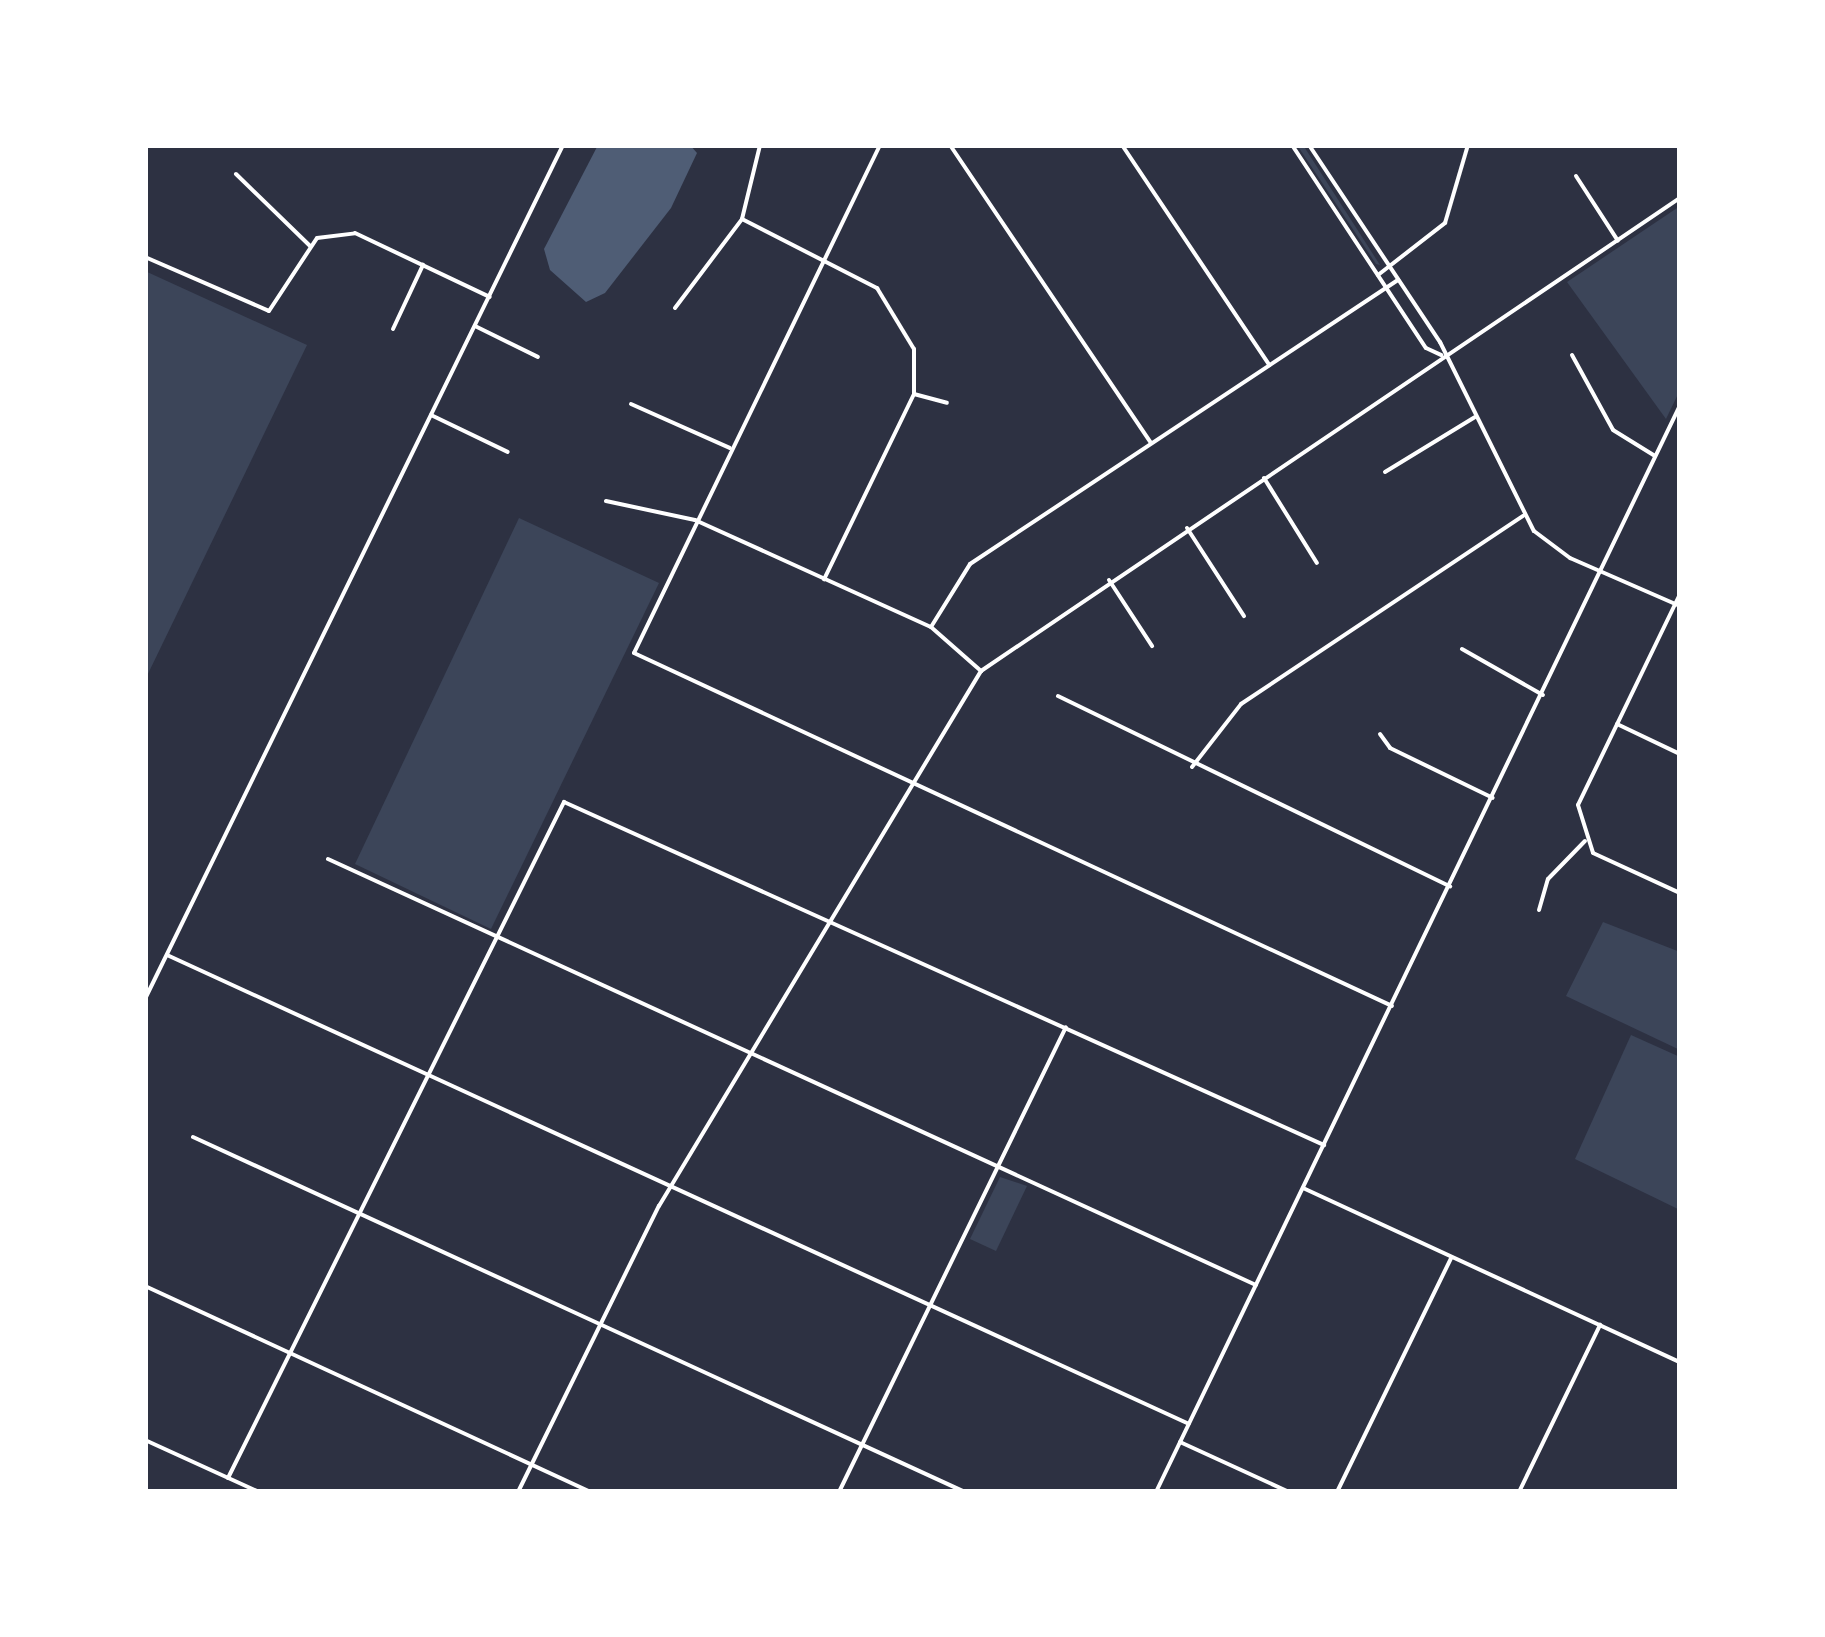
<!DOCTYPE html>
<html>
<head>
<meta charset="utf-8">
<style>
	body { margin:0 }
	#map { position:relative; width:1825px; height:1637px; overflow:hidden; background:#2d3142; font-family:Barlow,sans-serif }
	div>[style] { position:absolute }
	.green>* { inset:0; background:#3c4559 }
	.water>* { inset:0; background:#4f5d75 }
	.minor>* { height:4px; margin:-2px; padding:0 2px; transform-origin:2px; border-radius:2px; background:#fff }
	span { translate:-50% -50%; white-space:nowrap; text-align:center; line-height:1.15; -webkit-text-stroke:9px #fff; paint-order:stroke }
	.frame { position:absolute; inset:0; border:148px solid #fff; pointer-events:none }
</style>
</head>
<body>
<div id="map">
	<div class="green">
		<div style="clip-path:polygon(1297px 145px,1303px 145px,1380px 265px,1376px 264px)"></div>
		<div style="clip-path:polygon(1680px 206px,1680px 390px,1666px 419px,1567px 282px)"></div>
		<div style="clip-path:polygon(145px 271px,307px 345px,145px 680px)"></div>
		<div style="clip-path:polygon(519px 518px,659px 583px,491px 929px,355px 864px)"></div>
		<div style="clip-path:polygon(1603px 922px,1680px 952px,1680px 1050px,1566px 996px)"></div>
		<div style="clip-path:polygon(1631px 1035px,1680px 1057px,1680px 1210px,1575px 1159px)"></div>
		<div style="clip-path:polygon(1000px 1177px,1027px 1186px,996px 1251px,970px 1239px)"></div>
	</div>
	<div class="water">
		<div style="clip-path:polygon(598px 145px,690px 145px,697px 153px,671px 208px,605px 293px,586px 302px,550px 270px,544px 249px)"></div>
	</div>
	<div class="minor">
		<div style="left:880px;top:145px;width:564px;rotate:115.84deg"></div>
		<div style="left:634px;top:653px;width:836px;rotate:24.97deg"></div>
		<div style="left:950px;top:145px;width:359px;rotate:56deg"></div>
		<div style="left:1122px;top:145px;width:265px;rotate:56.2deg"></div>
		<div style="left:1292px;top:145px;width:243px;rotate:56.6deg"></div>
		<div style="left:1426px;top:348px;width:17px;rotate:25deg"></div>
		<div style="left:1309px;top:145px;width:237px;rotate:56.4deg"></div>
		<div style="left:1440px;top:342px;width:211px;rotate:63.6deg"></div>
		<div style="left:1534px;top:531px;width:45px;rotate:36.9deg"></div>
		<div style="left:1570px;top:558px;width:120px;rotate:23.6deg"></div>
		<div style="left:236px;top:174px;width:103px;rotate:44.2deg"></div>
		<div style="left:1576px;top:176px;width:77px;rotate:57.1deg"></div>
		<div style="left:742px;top:219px;width:152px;rotate:27.1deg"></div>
		<div style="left:877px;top:288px;width:71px;rotate:58.8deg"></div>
		<div style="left:914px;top:349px;width:45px;rotate:90deg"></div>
		<div style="left:914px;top:394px;width:206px;rotate:115.9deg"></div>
		<div style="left:742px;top:219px;width:76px;rotate:-76.3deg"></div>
		<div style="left:145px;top:257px;width:135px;rotate:23.5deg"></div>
		<div style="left:269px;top:311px;width:87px;rotate:-56.7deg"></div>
		<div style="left:317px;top:238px;width:38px;rotate:-7deg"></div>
		<div style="left:355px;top:233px;width:149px;rotate:25.4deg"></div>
		<div style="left:1378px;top:275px;width:85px;rotate:-37.8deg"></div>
		<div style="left:1445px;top:223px;width:81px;rotate:-73.6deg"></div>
		<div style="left:675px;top:308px;width:111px;rotate:-53deg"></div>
		<div style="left:475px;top:326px;width:70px;rotate:26.2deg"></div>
		<div style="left:393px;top:329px;width:71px;rotate:-64.9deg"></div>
		<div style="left:1572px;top:355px;width:85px;rotate:61.3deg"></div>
		<div style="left:1613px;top:430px;width:49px;rotate:31.8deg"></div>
		<div style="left:914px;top:394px;width:34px;rotate:15deg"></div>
		<div style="left:631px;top:404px;width:108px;rotate:24deg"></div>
		<div style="left:431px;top:415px;width:85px;rotate:25.7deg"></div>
		<div style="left:1385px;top:472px;width:105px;rotate:-31.4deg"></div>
		<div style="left:1264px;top:478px;width:100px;rotate:58.1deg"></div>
		<div style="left:606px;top:501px;width:91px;rotate:12.1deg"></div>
		<div style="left:695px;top:520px;width:259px;rotate:24.4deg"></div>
		<div style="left:931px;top:627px;width:67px;rotate:41.3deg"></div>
		<div style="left:1187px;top:528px;width:105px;rotate:57.1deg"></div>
		<div style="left:1109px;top:580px;width:79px;rotate:56.9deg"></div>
		<div style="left:1680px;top:594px;width:234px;rotate:115.8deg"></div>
		<div style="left:1578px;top:805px;width:50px;rotate:72.6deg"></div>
		<div style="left:1593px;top:853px;width:96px;rotate:24.7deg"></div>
		<div style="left:931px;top:627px;width:74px;rotate:-58.2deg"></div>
		<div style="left:970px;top:564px;width:514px;rotate:-33.57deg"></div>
		<div style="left:1462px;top:649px;width:93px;rotate:29.6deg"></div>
		<div style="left:1058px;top:696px;width:436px;rotate:25.9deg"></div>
		<div style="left:1617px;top:724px;width:70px;rotate:25.5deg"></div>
		<div style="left:1380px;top:734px;width:17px;rotate:54deg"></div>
		<div style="left:1390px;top:748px;width:114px;rotate:25.9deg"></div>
		<div style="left:1192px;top:767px;width:80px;rotate:-52.1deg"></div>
		<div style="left:1241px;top:704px;width:339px;rotate:-33.7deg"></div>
		<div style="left:328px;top:859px;width:1021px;rotate:24.66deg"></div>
		<div style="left:1539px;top:910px;width:32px;rotate:-74deg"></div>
		<div style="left:1548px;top:879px;width:53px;rotate:-45.8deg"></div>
		<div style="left:167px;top:955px;width:1124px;rotate:24.65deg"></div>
		<div style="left:145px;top:999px;width:951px;rotate:-63.92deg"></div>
		<div style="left:193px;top:1137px;width:850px;rotate:24.7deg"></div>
		<div style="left:1303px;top:1188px;width:415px;rotate:24.8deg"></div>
		<div style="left:145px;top:1286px;width:491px;rotate:24.8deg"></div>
		<div style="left:145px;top:1440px;width:125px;rotate:24.5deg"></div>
		<div style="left:1180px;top:1442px;width:120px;rotate:24.6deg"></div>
		<div style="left:228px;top:1478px;width:755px;rotate:-63.57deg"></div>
		<div style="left:564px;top:802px;width:834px;rotate:24.29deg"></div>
		<div style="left:518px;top:1492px;width:319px;rotate:-63.8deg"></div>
		<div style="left:659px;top:1206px;width:624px;rotate:-58.96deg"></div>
		<div style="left:981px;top:671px;width:844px;rotate:-34.09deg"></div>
		<div style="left:839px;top:1492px;width:517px;rotate:-63.98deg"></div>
		<div style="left:1156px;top:1492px;width:1207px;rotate:-64.26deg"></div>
		<div style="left:1337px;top:1492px;width:260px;rotate:-64deg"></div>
		<div style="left:1519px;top:1492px;width:186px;rotate:-64.1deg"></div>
	</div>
	<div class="frame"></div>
</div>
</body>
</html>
